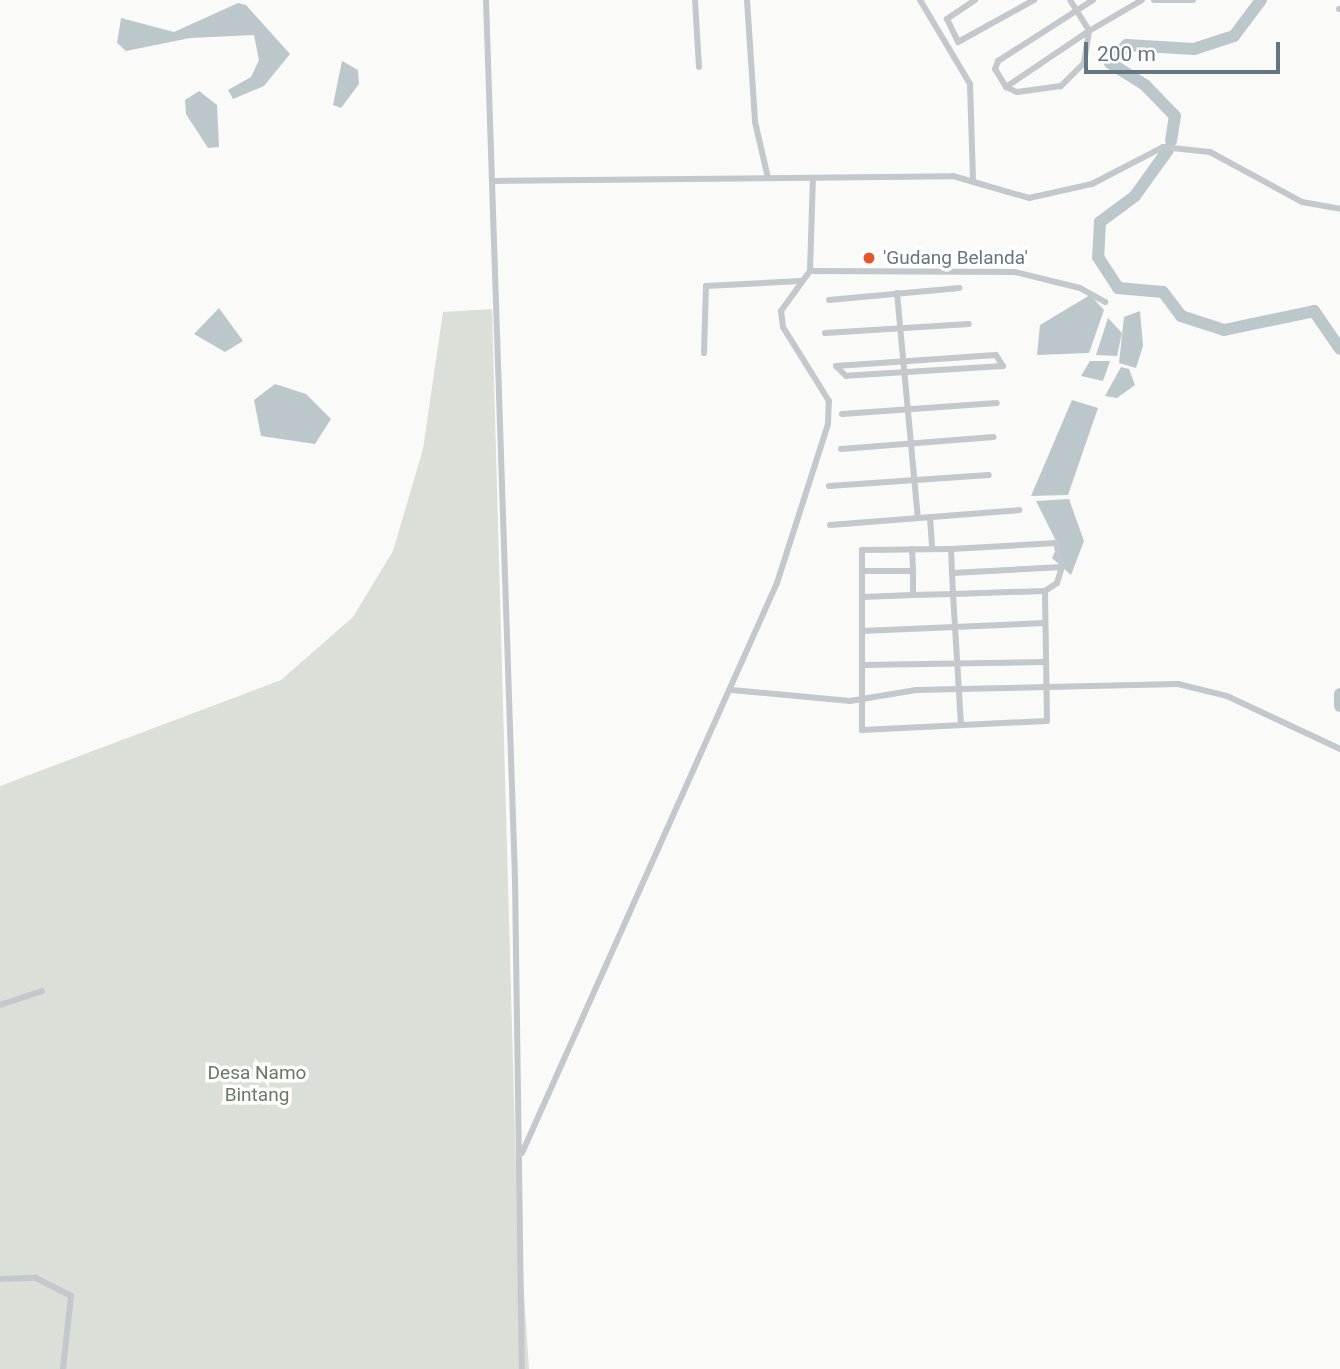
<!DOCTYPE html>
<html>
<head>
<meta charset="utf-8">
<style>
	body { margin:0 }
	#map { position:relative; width:1340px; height:1369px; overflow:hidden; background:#fafaf8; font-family:Roboto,sans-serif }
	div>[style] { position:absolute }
	.green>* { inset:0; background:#dadfd7 }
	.water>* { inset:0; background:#bbc7cb }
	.river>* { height:12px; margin:-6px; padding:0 6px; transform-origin:6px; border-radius:6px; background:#bbc7cb }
	.minor>* { height:6px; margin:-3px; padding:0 3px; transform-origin:3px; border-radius:3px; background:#c3c8cc }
	.dots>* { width:19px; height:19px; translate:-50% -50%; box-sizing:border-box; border:4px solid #fff; border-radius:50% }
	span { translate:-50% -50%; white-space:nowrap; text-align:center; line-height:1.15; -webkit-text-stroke:7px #fff; paint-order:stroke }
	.poi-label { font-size:19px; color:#657683 }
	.left { translate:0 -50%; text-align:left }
	.park-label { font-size:19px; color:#687a64 }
	.scale { position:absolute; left:1084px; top:42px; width:196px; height:32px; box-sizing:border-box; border:4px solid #657683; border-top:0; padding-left:9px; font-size:21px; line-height:24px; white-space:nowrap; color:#657683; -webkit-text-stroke:5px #fff; paint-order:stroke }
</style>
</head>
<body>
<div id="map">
	<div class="green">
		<div style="clip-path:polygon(492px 309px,516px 1172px,529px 1369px,0 1369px,0 786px,281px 680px,353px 617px,393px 551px,423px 449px,443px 312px)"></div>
	</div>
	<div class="water">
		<div style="clip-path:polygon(238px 3px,246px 5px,290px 54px,264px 86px,233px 99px,228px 90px,251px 77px,259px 60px,254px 35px,190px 38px,126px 51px,117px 43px,121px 18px,174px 32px)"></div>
		<div style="clip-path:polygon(342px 61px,358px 70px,359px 84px,341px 108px,333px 105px)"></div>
		<div style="clip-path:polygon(199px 91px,217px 105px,219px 147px,208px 148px,186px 114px,185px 100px)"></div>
		<div style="clip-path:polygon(1090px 295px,1104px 310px,1089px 353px,1037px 355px,1040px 325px)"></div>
		<div style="clip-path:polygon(219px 308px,243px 341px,225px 352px,194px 334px)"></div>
		<div style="clip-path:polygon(1140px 311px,1143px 346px,1136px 368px,1119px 363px,1124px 317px)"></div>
		<div style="clip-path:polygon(1108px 318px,1122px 333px,1117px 356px,1096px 355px)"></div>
		<div style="clip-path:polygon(1090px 361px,1110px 361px,1103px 381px,1081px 376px)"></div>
		<div style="clip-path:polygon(1121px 367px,1129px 369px,1135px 385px,1117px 398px,1105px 396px)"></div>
		<div style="clip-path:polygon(275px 384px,306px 394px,331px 419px,315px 444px,261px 436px,254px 400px)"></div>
		<div style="clip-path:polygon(1072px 400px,1098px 408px,1068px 495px,1031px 496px)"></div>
		<div style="clip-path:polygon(1069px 499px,1084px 541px,1071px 575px,1052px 558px,1058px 545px,1036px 501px)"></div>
	</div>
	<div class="river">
		<div style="left:1171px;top:141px;width:25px;rotate:-81deg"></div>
		<div style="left:1175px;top:116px;width:43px;rotate:-134.1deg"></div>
		<div style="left:1145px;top:85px;width:41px;rotate:-147.8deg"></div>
		<div style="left:1110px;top:63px;width:25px;rotate:-47deg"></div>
		<div style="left:1127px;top:45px;width:67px;rotate:3.4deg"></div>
		<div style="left:1194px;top:49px;width:42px;rotate:-18deg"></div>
		<div style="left:1234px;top:36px;width:45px;rotate:-53.1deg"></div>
		<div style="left:1168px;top:150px;width:57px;rotate:125.7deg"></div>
		<div style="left:1135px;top:196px;width:44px;rotate:143.4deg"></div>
		<div style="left:1100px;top:222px;width:35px;rotate:93deg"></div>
		<div style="left:1098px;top:257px;width:37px;rotate:57deg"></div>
		<div style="left:1118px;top:288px;width:45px;rotate:5.1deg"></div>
		<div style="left:1163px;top:292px;width:30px;rotate:53deg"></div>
		<div style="left:1181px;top:316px;width:45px;rotate:18deg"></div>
		<div style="left:1224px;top:330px;width:92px;rotate:-11.9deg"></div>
		<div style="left:1314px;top:311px;width:46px;rotate:55.6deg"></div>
		<div style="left:1340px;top:694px;width:12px;rotate:90deg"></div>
	</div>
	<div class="minor">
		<div style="left:486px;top:0;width:879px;rotate:88.11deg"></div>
		<div style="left:515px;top:879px;width:490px;rotate:89.2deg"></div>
		<div style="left:695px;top:0;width:67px;rotate:86.6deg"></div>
		<div style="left:747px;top:0;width:122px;rotate:86.2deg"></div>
		<div style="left:755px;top:122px;width:57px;rotate:76.9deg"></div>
		<div style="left:920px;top:0;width:98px;rotate:59.2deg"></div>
		<div style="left:970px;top:84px;width:95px;rotate:88.2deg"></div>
		<div style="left:975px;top:0;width:34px;rotate:146deg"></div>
		<div style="left:947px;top:19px;width:25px;rotate:64deg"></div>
		<div style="left:958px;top:42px;width:87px;rotate:-28.9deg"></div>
		<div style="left:1070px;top:0;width:36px;rotate:58deg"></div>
		<div style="left:1089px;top:31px;width:61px;rotate:-30.3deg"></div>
		<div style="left:1154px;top:0;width:39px"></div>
		<div style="left:1339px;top:9px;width:1px"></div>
		<div style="left:1089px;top:31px;width:32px;rotate:99deg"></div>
		<div style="left:1084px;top:63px;width:33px;rotate:135deg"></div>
		<div style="left:1061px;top:86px;width:44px;rotate:172.2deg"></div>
		<div style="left:1017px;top:92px;width:12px;rotate:-156deg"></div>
		<div style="left:1006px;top:87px;width:100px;rotate:-34deg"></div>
		<div style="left:1006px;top:87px;width:21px;rotate:-121deg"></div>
		<div style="left:995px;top:69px;width:9px;rotate:-69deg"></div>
		<div style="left:998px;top:61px;width:113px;rotate:-32.7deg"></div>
		<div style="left:495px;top:181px;width:458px;rotate:-0.6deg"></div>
		<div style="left:953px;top:176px;width:79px;rotate:16.1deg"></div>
		<div style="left:1029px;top:198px;width:65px;rotate:-12.5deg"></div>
		<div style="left:1092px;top:184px;width:80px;rotate:-27.5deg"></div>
		<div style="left:1163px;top:147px;width:47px;rotate:6.1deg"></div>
		<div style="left:1210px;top:152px;width:105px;rotate:28.5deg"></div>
		<div style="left:1302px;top:202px;width:39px;rotate:10deg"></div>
		<div style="left:810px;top:271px;width:205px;rotate:0.3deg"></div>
		<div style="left:1015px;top:272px;width:67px;rotate:13.8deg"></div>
		<div style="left:1080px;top:288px;width:29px;rotate:29deg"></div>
		<div style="left:897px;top:293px;width:226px;rotate:84.7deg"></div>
		<div style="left:829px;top:300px;width:131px;rotate:-5.3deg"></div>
		<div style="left:825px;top:333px;width:144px;rotate:-3.6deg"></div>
		<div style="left:704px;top:353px;width:67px;rotate:-88.3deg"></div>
		<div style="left:706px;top:286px;width:95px;rotate:-3deg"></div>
		<div style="left:996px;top:355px;width:13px;rotate:58deg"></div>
		<div style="left:1003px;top:366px;width:157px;rotate:176.4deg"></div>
		<div style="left:846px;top:376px;width:14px;rotate:-135deg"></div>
		<div style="left:836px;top:366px;width:160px;rotate:-3.9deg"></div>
		<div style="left:842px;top:414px;width:155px;rotate:-4.1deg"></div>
		<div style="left:841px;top:449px;width:153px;rotate:-4.5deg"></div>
		<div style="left:829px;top:486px;width:160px;rotate:-3.9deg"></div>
		<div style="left:930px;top:517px;width:32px;rotate:86deg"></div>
		<div style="left:830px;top:525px;width:190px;rotate:-4.5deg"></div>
		<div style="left:912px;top:549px;width:22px;rotate:87deg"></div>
		<div style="left:951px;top:549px;width:89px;rotate:179.4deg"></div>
		<div style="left:862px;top:550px;width:180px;rotate:90deg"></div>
		<div style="left:862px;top:730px;width:185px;rotate:-2.8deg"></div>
		<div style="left:1047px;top:721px;width:130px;rotate:-90.9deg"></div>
		<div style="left:862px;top:571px;width:51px"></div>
		<div style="left:913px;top:571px;width:24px;rotate:90deg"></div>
		<div style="left:952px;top:573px;width:110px;rotate:-3.1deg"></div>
		<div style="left:862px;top:597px;width:51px;rotate:-2.2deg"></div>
		<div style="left:913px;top:595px;width:40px;rotate:-1.4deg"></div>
		<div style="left:953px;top:594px;width:92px;rotate:-1.9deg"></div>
		<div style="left:1045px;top:591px;width:14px;rotate:-34deg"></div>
		<div style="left:1057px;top:583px;width:17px;rotate:-73deg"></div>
		<div style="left:1062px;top:567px;width:25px;rotate:-104deg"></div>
		<div style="left:1056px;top:543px;width:105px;rotate:176.7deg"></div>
		<div style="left:951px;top:549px;width:45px;rotate:87.5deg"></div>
		<div style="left:953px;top:594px;width:131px;rotate:86.5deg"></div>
		<div style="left:862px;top:631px;width:183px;rotate:-2.5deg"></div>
		<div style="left:862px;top:665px;width:184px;rotate:-0.9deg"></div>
		<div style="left:732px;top:690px;width:119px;rotate:5.3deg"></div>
		<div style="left:850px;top:701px;width:67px;rotate:-9.5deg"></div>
		<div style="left:916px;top:690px;width:262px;rotate:-1.3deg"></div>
		<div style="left:1178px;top:684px;width:50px;rotate:13.8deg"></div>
		<div style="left:1227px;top:696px;width:125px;rotate:25.1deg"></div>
		<div style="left:0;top:1005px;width:44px;rotate:-18.4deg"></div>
		<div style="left:522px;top:1153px;width:624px;rotate:-65.9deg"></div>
		<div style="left:777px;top:583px;width:167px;rotate:-72.2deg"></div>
		<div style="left:828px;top:424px;width:23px;rotate:-88deg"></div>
		<div style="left:829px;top:401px;width:87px;rotate:-121.9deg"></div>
		<div style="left:783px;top:327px;width:16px;rotate:-97deg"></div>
		<div style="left:781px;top:311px;width:49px;rotate:-54.1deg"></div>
		<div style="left:810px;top:271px;width:93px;rotate:-88.2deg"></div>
		<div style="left:0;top:1279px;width:36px;rotate:-2deg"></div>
		<div style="left:36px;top:1278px;width:39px;rotate:27deg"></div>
		<div style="left:71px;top:1296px;width:73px;rotate:96.3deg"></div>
	</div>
	<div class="dots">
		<div style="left:869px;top:258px;background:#e4572e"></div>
	</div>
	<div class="poi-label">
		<span class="left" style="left:883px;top:258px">'Gudang Belanda'</span>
	</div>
	<div class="park-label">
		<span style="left:257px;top:1084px">Desa Namo<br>Bintang</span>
	</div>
	<div class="scale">200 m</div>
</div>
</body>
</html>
